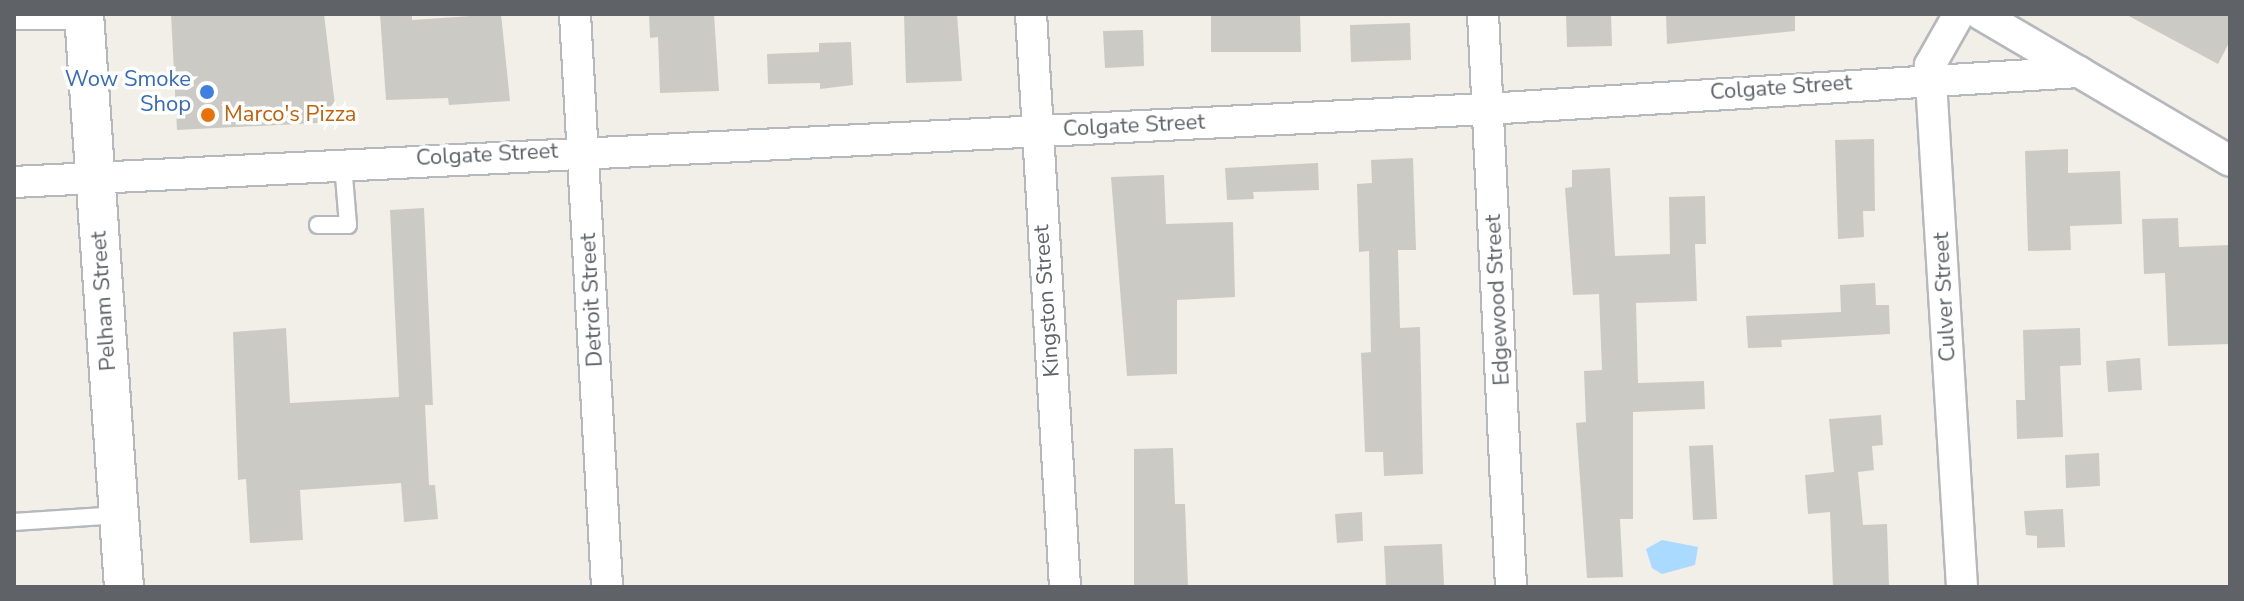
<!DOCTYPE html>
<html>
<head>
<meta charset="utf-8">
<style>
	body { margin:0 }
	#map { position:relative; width:2244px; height:601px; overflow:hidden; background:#f1efe8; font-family:"Nunito Sans",sans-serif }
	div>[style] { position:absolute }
	.water>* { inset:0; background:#aadaff }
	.building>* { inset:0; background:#cccac5 }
	.roads { filter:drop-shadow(2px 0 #b5b8bc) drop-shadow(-2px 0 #b5b8bc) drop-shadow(0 2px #b5b8bc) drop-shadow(0 -2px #b5b8bc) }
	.service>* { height:16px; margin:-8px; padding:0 8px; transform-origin:8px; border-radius:8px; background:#fff }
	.minor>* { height:30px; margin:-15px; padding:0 15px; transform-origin:15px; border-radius:15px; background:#fff }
	.tertiary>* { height:38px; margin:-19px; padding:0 19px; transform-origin:19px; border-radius:19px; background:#fff }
	.dots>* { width:22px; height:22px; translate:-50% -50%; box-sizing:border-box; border:4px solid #fff; border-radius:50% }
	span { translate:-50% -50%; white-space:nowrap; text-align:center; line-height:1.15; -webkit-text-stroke:7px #fff; paint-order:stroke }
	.shop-label { font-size:22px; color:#366cbe }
	.right { translate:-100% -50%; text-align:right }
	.street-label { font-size:22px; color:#5f6368 }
	.food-label { font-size:22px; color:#c56008 }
	.left { translate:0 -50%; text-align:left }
	.frame { position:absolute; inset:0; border:16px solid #5f6368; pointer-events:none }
</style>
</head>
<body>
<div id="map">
	<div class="water">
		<div style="clip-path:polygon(1662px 540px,1698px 547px,1695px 565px,1662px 574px,1652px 568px,1646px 549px)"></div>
	</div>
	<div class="building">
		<div style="clip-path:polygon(171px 14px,324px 14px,337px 122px,177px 130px)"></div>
		<div style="clip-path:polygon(380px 14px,412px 14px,412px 20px,501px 14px,510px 101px,449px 105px,448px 98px,386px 100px)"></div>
		<div style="clip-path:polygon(649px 14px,714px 14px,719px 91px,660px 93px,658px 37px,650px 38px)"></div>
		<div style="clip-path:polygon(904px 14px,957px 14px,962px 81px,906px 83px)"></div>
		<div style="clip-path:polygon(1211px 14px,1300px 14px,1301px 52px,1211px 52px)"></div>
		<div style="clip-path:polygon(1566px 14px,1611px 14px,1612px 46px,1567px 47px)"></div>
		<div style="clip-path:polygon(1666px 14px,1795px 14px,1795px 31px,1667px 44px)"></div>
		<div style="clip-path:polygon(2125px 14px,2230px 14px,2230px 41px,2218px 64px)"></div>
		<div style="clip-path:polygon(1410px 23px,1411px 60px,1351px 62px,1350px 25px)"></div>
		<div style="clip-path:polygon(1143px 30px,1144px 66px,1105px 68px,1103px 31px)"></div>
		<div style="clip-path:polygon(851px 42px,853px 85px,820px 89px,820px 83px,768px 84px,767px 54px,819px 52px,819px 43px)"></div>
		<div style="clip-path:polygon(1874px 139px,1875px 211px,1863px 211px,1864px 237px,1838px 239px,1835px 140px)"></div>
		<div style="clip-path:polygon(2068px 149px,2068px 173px,2120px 171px,2122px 224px,2070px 226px,2071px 250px,2028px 251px,2025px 151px)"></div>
		<div style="clip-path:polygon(1413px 158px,1416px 250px,1398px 250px,1400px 328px,1420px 327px,1423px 474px,1384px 476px,1383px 452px,1365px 452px,1361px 353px,1371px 352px,1369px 251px,1359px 252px,1357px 184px,1372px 183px,1371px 160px)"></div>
		<div style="clip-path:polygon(1318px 163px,1319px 190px,1253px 192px,1254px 199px,1227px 200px,1225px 168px)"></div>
		<div style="clip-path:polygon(1610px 168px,1615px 256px,1670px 254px,1669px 197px,1705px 196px,1706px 244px,1695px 244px,1697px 301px,1636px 303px,1638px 383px,1704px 381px,1705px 409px,1633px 412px,1633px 519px,1620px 519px,1623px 577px,1587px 578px,1576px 423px,1586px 422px,1584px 371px,1602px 370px,1599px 294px,1573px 295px,1565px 188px,1572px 187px,1572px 170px)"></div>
		<div style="clip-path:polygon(1164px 175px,1166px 224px,1233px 222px,1235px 297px,1177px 300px,1177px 374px,1127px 376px,1111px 177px)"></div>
		<div style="clip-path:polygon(424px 208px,433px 405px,425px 405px,429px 485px,435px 485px,438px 519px,404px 522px,401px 483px,300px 490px,303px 540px,250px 543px,246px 479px,238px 480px,233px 332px,286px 328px,290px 403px,399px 397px,390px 210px)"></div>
		<div style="clip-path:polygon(2178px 218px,2179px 247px,2230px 245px,2230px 344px,2168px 346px,2165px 273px,2144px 274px,2142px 219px)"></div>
		<div style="clip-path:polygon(1875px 283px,1876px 305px,1889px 305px,1890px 334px,1781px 340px,1782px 347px,1748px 348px,1746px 316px,1841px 312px,1840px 285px)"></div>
		<div style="clip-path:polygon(2080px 328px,2081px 365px,2060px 366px,2063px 437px,2017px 439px,2016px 400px,2025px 400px,2023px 330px)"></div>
		<div style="clip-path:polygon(2140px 358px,2142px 390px,2108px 392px,2106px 361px)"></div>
		<div style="clip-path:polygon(1881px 415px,1883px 445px,1872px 446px,1874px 470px,1858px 472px,1863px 525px,1887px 524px,1889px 587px,1833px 587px,1830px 512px,1808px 514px,1805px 475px,1834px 472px,1829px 419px)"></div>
		<div style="clip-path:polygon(1713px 445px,1717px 519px,1693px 520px,1689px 446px)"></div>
		<div style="clip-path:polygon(1173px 448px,1175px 504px,1185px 504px,1188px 587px,1134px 587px,1134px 449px)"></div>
		<div style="clip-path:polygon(2099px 453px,2100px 486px,2066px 488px,2065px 455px)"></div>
		<div style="clip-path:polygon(2063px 509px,2065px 547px,2037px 548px,2037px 536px,2026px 535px,2024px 511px)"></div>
		<div style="clip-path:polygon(1362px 512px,1363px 541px,1337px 543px,1335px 514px)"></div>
		<div style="clip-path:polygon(1442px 544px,1444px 585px,1386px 587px,1384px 546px)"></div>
	</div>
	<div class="roads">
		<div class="service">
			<div style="left:14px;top:21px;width:70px"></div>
			<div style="left:318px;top:225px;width:30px"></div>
			<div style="left:348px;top:225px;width:61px;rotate:-94.7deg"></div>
			<div style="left:14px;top:522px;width:105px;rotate:-3.8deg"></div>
		</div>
		<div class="minor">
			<div style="left:575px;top:14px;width:574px;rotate:86.8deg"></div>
			<div style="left:1031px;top:14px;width:574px;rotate:86.6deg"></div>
			<div style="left:1483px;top:14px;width:574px;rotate:87.2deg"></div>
			<div style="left:1959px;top:14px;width:59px;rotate:119.6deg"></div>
			<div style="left:1930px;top:65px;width:523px;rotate:86.49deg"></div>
			<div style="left:1980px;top:14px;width:115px;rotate:30.4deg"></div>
			<div style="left:14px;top:182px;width:1475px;rotate:-2.84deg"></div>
			<div style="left:1487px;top:109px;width:593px;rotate:-3.58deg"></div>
			<div style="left:2079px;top:72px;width:175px;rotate:30.5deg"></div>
		</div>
		<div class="tertiary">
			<div style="left:84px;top:14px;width:574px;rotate:86.01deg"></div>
		</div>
	</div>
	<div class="dots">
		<div style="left:207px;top:92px;background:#3f7fe0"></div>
		<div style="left:208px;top:115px;background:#e8710a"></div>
	</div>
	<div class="shop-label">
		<span class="right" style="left:191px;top:92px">Wow Smoke<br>Shop</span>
	</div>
	<div class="street-label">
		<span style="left:1781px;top:88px;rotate:-4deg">Colgate Street</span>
		<span style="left:1134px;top:126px;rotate:-3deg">Colgate Street</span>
		<span style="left:487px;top:155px;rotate:-3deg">Colgate Street</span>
		<span style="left:1945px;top:297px;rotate:-93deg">Culver Street</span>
		<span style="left:592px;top:300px;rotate:-93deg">Detroit Street</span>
		<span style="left:1498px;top:300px;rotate:-93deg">Edgewood Street</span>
		<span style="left:104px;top:301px;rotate:-94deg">Pelham Street</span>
		<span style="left:1047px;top:301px;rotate:-94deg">Kingston Street</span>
	</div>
	<div class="food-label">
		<span class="left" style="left:224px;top:115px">Marco's Pizza</span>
	</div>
	<div class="frame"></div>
</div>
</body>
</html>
